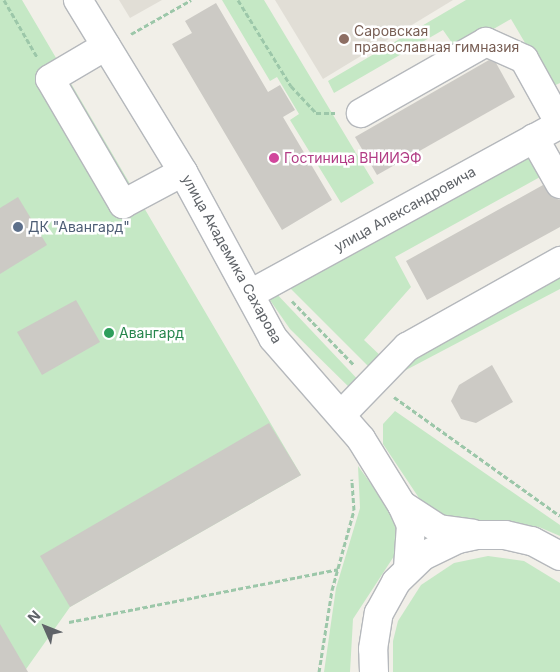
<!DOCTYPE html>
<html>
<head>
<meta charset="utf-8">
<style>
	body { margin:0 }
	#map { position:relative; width:560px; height:672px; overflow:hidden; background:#f1efe8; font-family:Inter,sans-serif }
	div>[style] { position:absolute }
	.education>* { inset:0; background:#e1ded6 }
	.green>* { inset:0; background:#c5e8c5 }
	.building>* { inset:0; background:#cccac5 }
	.path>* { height:3px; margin-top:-1.5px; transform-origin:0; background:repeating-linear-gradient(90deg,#9cc7a9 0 5px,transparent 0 7.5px) }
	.roads { filter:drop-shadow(1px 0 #b5b8bc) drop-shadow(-1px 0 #b5b8bc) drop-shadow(0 1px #b5b8bc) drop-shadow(0 -1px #b5b8bc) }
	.minor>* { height:28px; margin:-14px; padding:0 14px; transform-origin:14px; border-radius:14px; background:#fff }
	.dots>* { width:14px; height:14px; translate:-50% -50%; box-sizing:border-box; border:2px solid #fff; border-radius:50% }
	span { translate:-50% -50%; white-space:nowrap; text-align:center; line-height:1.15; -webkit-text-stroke:5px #fff; paint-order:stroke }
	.education-label { font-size:14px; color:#785e54 }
	.left { translate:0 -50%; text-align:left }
	.hotel-label { font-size:14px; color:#b23c85 }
	.street-label { font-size:14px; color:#5f6368 }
	.service-label { font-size:14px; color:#4e5e75 }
	.leisure-label { font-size:14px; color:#27864d }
	.north { position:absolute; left:20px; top:602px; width:50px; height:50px; -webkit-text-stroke:4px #fff; paint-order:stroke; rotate:314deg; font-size:14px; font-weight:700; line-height:20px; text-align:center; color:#5f6368 }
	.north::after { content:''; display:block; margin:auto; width:18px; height:22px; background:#5f6368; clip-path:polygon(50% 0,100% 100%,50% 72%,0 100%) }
</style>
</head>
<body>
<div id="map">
	<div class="education">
		<div style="clip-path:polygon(119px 0,162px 0,130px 18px)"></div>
		<div style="clip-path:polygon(275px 0,453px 0,323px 79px)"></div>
	</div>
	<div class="green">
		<div style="clip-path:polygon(0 0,22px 0,301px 475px,70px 607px,24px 672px,0 672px)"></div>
		<div style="clip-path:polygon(222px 0,264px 0,374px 183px,341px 203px,290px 120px,299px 114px,277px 77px,270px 81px)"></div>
		<div style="clip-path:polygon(466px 0,560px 0,560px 83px,551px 87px,511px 19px,457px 50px,443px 30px,334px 93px,328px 81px)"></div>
		<div style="clip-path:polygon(524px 149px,540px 177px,395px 257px,411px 287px,364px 340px,384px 359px,374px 372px,285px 283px)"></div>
		<div style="clip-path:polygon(560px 268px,560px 289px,387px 380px,415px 351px)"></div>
		<div style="clip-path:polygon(273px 290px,364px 386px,356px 394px,290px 329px,265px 293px)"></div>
		<div style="clip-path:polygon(395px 411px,560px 525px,560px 536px,539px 527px,443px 518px,421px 501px,383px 444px,383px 424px)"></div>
		<div style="clip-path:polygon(358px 466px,388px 507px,398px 530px,400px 547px,353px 619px,350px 672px,324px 672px,336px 588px,360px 508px)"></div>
		<div style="clip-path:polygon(488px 556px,524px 561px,560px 583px,560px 672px,393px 672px,393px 641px,398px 621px,421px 585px,454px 563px)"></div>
	</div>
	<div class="building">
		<div style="clip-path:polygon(216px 3px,268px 92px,280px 85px,295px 110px,283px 117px,332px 200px,282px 230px,172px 44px,192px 33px,185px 21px)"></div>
		<div style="clip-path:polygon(489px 60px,496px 63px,515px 97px,377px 175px,355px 137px)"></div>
		<div style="clip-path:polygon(543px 185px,552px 197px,560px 200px,560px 227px,427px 300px,406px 261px)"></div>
		<div style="clip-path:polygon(18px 197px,47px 245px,0 274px,0 208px)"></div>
		<div style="clip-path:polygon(76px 300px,100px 342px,42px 375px,17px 332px)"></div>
		<div style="clip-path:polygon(492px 365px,513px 402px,476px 423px,461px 419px,451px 401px,459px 385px)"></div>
		<div style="clip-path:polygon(269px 423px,301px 475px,70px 607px,40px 556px)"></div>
		<div style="clip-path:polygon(0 624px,28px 672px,0 672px)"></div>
	</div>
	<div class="path">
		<div style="left:4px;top:0;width:66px;rotate:59.9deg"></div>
		<div style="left:238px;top:0;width:101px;rotate:58.4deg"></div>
		<div style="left:291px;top:86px;width:37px;rotate:47deg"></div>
		<div style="left:316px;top:113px;width:19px"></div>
		<div style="left:131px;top:34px;width:69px;rotate:-29.5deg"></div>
		<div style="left:292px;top:301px;width:89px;rotate:45.9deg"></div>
		<div style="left:394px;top:397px;width:204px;rotate:35.6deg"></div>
		<div style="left:69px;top:622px;width:274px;rotate:-11.1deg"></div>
		<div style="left:319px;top:672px;width:83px;rotate:-81deg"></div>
		<div style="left:332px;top:590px;width:83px;rotate:-74.6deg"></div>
		<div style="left:354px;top:510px;width:31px;rotate:-94deg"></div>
	</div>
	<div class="roads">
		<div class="minor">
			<div style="left:78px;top:0;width:202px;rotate:58.6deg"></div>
			<div style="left:183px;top:172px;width:189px;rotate:61.5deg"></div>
			<div style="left:273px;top:338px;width:134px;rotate:48.9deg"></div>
			<div style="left:361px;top:439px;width:78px;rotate:58.2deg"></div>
			<div style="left:402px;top:505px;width:22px;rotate:66deg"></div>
			<div style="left:411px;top:525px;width:43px;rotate:94deg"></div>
			<div style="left:106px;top:46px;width:65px;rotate:149.5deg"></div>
			<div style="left:50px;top:79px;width:145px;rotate:59.7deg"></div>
			<div style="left:123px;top:204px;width:68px;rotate:-28.1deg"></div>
			<div style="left:534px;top:138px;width:53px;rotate:60.5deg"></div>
			<div style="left:250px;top:294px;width:354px;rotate:-28.7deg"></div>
			<div style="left:560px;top:124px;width:74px;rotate:-119deg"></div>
			<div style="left:524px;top:59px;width:42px;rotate:-155.9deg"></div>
			<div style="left:486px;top:42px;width:144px;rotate:150.4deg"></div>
			<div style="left:341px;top:415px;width:95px;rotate:-45.9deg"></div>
			<div style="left:407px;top:347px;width:176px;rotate:-29.3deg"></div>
			<div style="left:402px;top:505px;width:44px;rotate:33deg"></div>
			<div style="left:439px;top:529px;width:34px;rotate:8deg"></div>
			<div style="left:374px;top:672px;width:23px;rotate:-92deg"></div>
			<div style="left:373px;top:649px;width:36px;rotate:-81deg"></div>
			<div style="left:379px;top:613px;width:35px;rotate:-61deg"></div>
			<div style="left:396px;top:582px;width:37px;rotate:-44deg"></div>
			<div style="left:423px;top:556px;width:39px;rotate:-26deg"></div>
			<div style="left:458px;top:539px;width:19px;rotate:-12deg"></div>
			<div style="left:477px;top:535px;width:28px"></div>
			<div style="left:505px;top:535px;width:28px;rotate:13deg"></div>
			<div style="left:532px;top:541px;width:32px;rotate:28deg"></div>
		</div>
	</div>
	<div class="dots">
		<div style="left:344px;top:39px;background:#8d6e63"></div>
		<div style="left:274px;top:158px;background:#d1479c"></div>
		<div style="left:18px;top:227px;background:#5c6f8a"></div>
		<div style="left:109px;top:333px;background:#2e9e5b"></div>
	</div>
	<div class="education-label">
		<span class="left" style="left:354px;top:39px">Саровская<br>православная гимназия</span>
	</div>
	<div class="hotel-label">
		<span class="left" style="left:284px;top:158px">Гостиница ВНИИЭФ</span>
	</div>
	<div class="street-label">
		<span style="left:405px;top:209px;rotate:-29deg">улица Александровича</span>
		<span style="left:232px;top:259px;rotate:61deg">улица Академика Сахарова</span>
	</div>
	<div class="service-label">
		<span class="left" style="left:28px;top:227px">ДК "Авангард"</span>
	</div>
	<div class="leisure-label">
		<span class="left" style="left:119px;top:333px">Авангард</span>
	</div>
	<div class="north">N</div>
</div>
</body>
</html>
